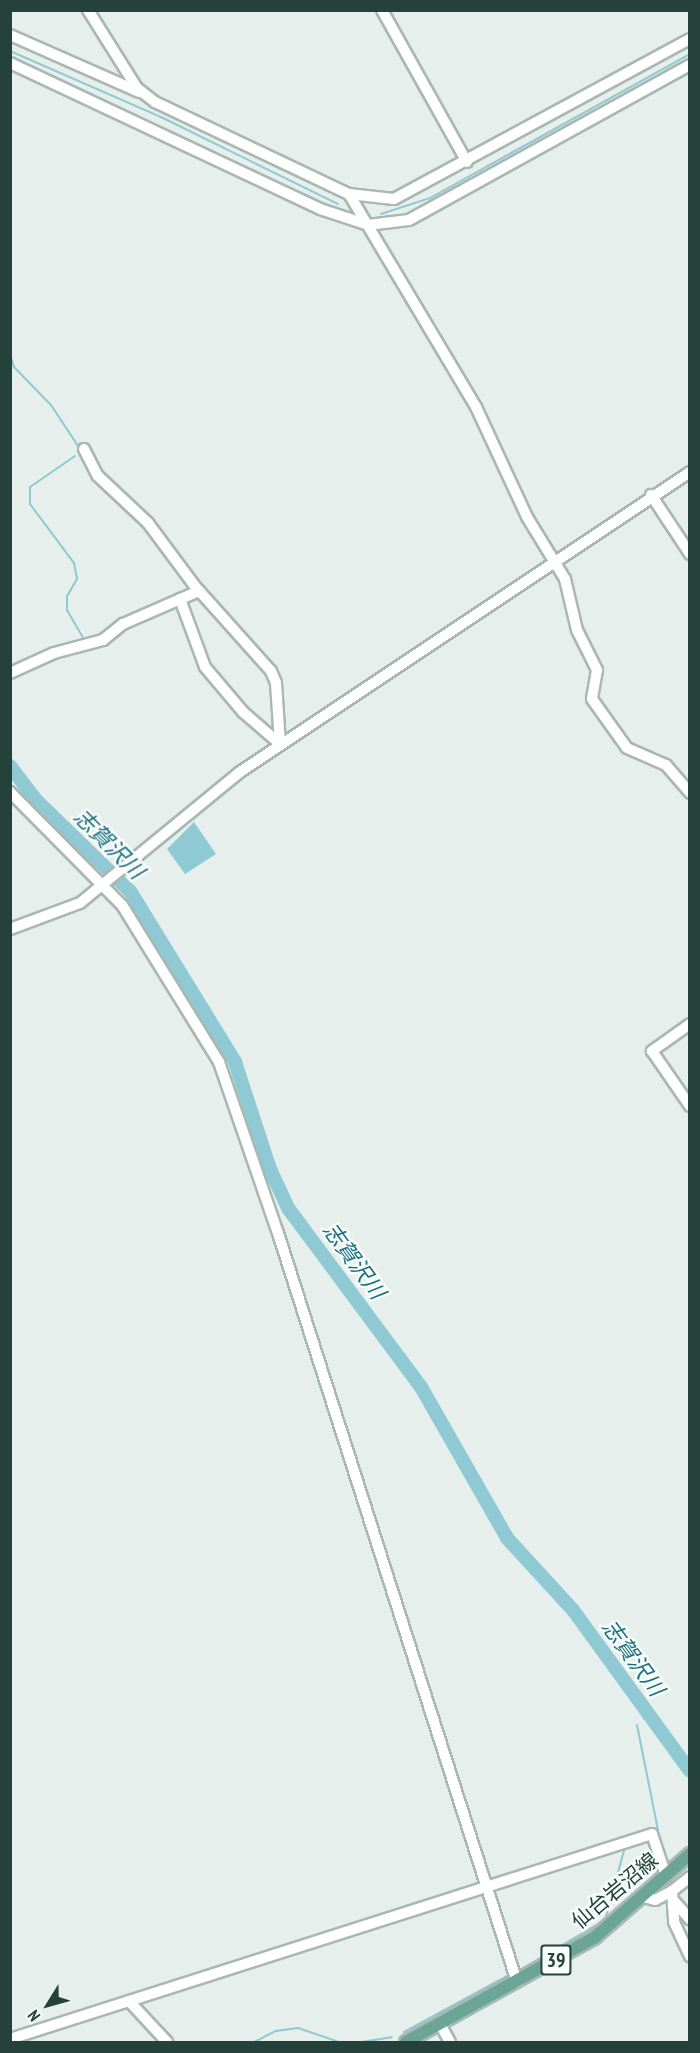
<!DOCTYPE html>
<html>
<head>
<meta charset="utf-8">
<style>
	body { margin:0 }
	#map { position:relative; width:700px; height:2053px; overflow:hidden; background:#e6efeb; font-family:"PT Sans Narrow","Noto Sans JP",sans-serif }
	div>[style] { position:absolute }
	.water>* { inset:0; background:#8ec9d4 }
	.stream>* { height:2px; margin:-1px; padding:0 1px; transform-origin:1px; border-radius:1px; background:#8ec9d4 }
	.river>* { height:14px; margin:-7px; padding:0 7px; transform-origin:7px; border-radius:7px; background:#8ec9d4 }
	.roads { filter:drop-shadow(2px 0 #a8b8b2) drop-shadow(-2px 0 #a8b8b2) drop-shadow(0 2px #a8b8b2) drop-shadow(0 -2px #a8b8b2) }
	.minor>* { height:10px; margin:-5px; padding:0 5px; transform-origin:5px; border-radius:5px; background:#fff }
	.major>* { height:12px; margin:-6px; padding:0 6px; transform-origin:6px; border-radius:6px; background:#6aa596 }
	span { translate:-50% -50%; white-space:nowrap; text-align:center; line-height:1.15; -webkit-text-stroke:5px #f7fbf9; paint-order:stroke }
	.shield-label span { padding:2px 4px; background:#f7fbf9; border:2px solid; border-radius:4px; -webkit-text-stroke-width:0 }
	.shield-label { font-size:20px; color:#24423a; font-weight:700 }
	.street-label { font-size:21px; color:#24423a }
	.water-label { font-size:22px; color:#1c6f80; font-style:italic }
	.frame { position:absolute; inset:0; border:12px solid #24423a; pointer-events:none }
	.north { position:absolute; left:18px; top:1975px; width:60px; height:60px; -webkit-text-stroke:4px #f7fbf9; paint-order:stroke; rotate:233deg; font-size:16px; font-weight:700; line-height:24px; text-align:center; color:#24423a }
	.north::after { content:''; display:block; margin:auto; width:21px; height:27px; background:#24423a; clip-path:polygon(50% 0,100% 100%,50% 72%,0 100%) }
</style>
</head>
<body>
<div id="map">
	<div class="water">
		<div style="clip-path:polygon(194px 822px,216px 854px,185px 874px,167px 849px)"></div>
	</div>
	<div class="stream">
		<div style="left:10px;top:51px;width:165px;rotate:23.6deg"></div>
		<div style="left:161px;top:117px;width:197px;rotate:26.2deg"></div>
		<div style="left:381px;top:214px;width:52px;rotate:-18.1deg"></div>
		<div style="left:430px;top:198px;width:297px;rotate:-29deg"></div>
		<div style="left:10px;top:354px;width:14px;rotate:73deg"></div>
		<div style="left:14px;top:367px;width:53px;rotate:45.8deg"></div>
		<div style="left:51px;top:405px;width:49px;rotate:56.6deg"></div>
		<div style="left:75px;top:456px;width:55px;rotate:145.4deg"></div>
		<div style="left:30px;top:487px;width:17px;rotate:90deg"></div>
		<div style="left:30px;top:504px;width:74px;rotate:53.3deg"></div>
		<div style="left:74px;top:563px;width:16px;rotate:79deg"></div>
		<div style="left:77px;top:579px;width:20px;rotate:120deg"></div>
		<div style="left:67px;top:596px;width:14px;rotate:90deg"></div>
		<div style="left:67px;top:610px;width:34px;rotate:60deg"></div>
		<div style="left:644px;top:1719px;width:6px;rotate:-31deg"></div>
		<div style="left:637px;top:1725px;width:107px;rotate:78.7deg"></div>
		<div style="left:518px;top:1971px;width:101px;rotate:-30.4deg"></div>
		<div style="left:605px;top:1920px;width:76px;rotate:-74.7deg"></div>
		<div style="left:404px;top:2032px;width:119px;rotate:-28.5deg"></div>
		<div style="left:254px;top:2042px;width:25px;rotate:-27deg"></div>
		<div style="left:276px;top:2031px;width:22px;rotate:-8deg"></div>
		<div style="left:298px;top:2028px;width:43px;rotate:18.9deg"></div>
		<div style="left:361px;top:2042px;width:31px;rotate:-9deg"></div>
	</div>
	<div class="river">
		<div style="left:10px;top:766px;width:43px;rotate:52.6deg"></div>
		<div style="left:36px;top:800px;width:131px;rotate:44.1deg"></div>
		<div style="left:130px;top:891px;width:201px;rotate:58.4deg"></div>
		<div style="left:235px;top:1062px;width:113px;rotate:71.9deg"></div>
		<div style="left:270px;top:1169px;width:43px;rotate:65.2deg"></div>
		<div style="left:288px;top:1208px;width:223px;rotate:53.4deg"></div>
		<div style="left:421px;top:1387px;width:174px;rotate:60.3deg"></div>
		<div style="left:507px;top:1538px;width:98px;rotate:47.5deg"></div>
		<div style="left:573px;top:1610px;width:199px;rotate:54deg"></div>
	</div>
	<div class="roads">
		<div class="minor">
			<div style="left:88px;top:10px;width:92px;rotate:57.9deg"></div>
			<div style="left:137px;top:88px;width:23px;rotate:38deg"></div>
			<div style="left:155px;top:102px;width:215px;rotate:25.4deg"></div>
			<div style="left:349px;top:194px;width:248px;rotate:59.2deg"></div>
			<div style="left:476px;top:407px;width:121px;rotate:65.1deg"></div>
			<div style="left:527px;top:517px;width:73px;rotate:58.5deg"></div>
			<div style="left:565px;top:579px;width:52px;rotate:76.8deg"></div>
			<div style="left:577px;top:630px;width:45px;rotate:63.4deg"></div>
			<div style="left:597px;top:670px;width:29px;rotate:100deg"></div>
			<div style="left:592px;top:699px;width:60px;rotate:54.5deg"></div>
			<div style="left:627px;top:748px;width:43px;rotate:23.6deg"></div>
			<div style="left:666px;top:765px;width:37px;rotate:49deg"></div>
			<div style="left:382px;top:10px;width:174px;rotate:60.8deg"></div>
			<div style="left:10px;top:35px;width:141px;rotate:23.8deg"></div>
			<div style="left:10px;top:63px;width:343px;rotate:25.2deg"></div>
			<div style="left:320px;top:209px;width:51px;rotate:18.4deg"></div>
			<div style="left:368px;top:225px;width:41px;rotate:-7deg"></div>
			<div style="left:409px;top:220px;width:321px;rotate:-28.9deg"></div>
			<div style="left:349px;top:194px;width:45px;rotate:6.3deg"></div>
			<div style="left:394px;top:199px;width:336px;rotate:-28.4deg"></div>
			<div style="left:84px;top:449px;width:30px;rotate:63deg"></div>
			<div style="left:98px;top:476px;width:69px;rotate:43.2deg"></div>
			<div style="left:148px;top:523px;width:77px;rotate:53.4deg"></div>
			<div style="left:194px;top:585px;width:115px;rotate:48.2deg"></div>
			<div style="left:271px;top:671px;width:13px;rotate:67deg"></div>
			<div style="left:276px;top:683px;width:61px;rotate:86.2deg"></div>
			<div style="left:651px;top:495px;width:71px;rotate:56.5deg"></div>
			<div style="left:180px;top:599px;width:72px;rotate:69.8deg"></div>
			<div style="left:205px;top:667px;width:59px;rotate:49.8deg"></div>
			<div style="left:243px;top:712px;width:49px;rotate:40.9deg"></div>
			<div style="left:10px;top:673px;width:48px;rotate:-24.4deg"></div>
			<div style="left:54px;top:653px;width:51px;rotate:-14.9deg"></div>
			<div style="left:103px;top:640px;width:26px;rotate:-39deg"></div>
			<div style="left:123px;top:624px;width:83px;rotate:-23.5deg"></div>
			<div style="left:10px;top:792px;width:159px;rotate:45.3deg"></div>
			<div style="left:122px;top:905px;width:185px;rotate:58.3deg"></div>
			<div style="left:219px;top:1062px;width:181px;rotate:71deg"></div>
			<div style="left:278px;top:1233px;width:786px;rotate:72.3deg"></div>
			<div style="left:10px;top:929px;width:75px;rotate:-20.4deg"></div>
			<div style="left:80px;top:903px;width:207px;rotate:-39.3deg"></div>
			<div style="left:240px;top:772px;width:541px;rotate:-33.69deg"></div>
			<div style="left:690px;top:1024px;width:47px;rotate:144.6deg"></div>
			<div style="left:652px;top:1051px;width:67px;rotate:55.4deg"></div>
			<div style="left:690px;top:1877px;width:23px;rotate:142deg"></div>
			<div style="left:672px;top:1891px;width:31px;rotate:86deg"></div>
			<div style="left:674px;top:1922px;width:38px;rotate:65deg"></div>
			<div style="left:644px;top:1897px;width:11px;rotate:15deg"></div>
			<div style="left:655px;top:1900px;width:19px;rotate:-28deg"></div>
			<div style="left:675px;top:1902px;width:23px;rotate:49deg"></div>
			<div style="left:129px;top:2001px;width:56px;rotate:47.2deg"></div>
			<div style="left:440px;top:2024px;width:21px;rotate:61deg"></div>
			<div style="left:10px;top:2039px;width:674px;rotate:-17.71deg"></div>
			<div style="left:652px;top:1834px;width:44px;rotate:71.6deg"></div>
		</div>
		<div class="major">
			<div style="left:406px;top:2042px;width:215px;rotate:-29deg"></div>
			<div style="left:594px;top:1938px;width:128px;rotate:-41.2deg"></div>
		</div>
	</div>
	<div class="shield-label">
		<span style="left:556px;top:1960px">39</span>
	</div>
	<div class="street-label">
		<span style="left:615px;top:1891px;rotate:-40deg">仙台岩沼線</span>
	</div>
	<div class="water-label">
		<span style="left:109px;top:844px;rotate:45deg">志賀沢川</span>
		<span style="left:354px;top:1261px;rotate:54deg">志賀沢川</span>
		<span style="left:633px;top:1658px;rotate:54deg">志賀沢川</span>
	</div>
	<div class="frame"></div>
	<div class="north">N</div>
</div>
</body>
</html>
